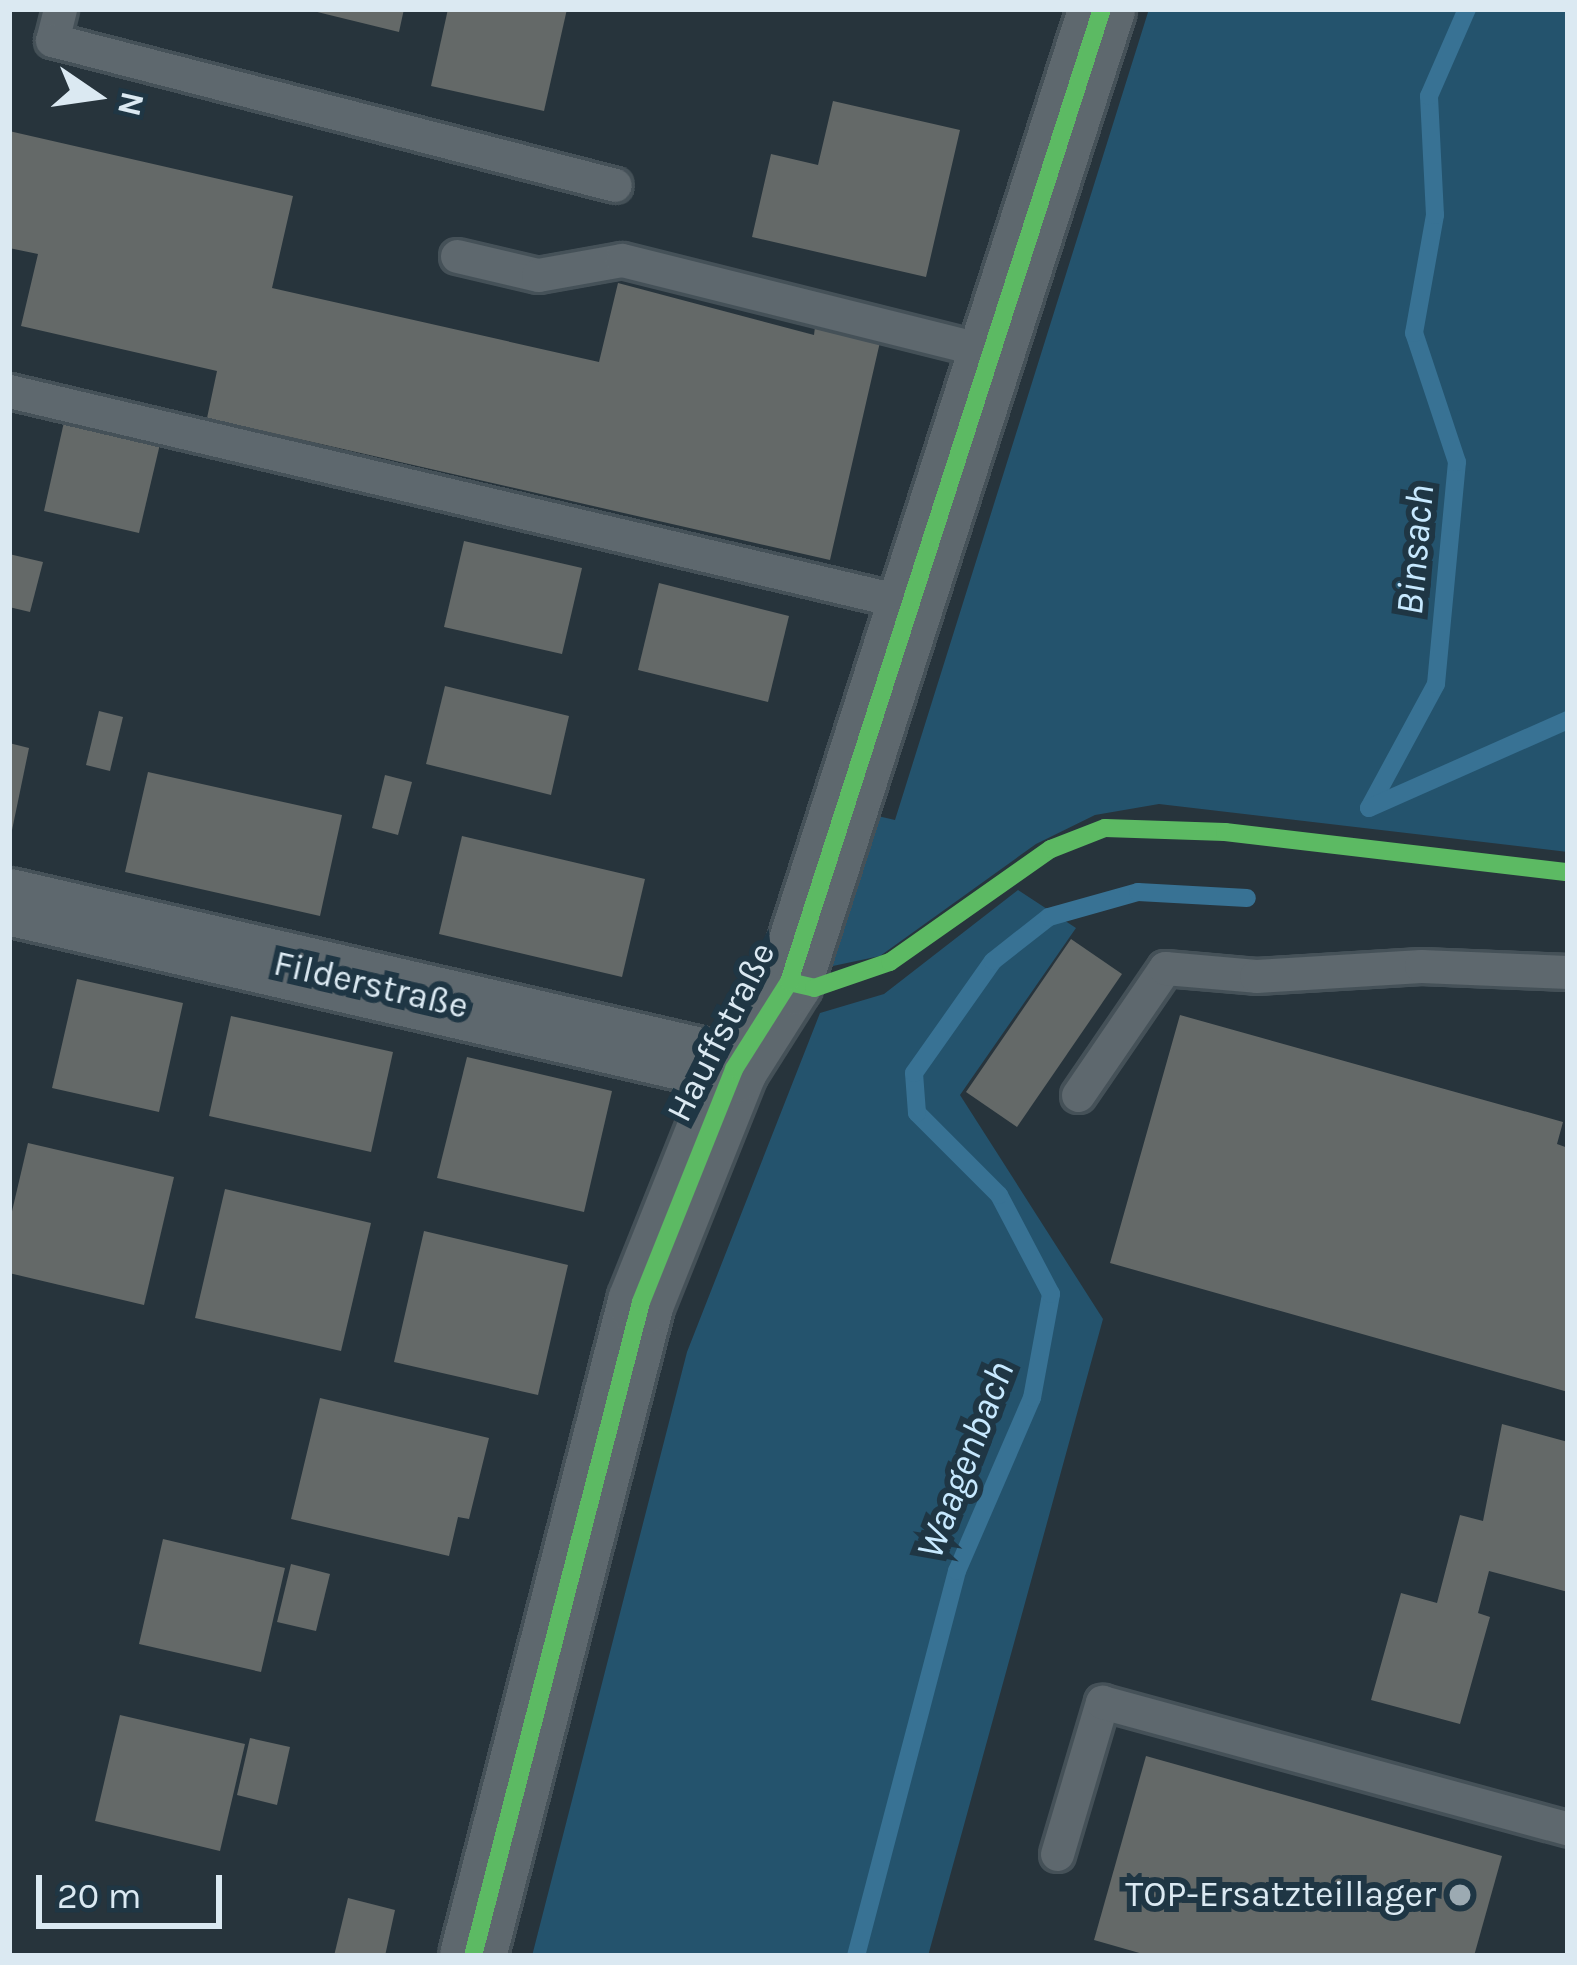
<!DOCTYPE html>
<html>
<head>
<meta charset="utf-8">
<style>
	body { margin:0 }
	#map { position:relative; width:1577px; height:1965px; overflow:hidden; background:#27343c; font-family:Karla,sans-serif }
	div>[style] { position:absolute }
	.green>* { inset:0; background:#24536d }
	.stream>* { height:18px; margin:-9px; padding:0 9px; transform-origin:9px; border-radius:9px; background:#387294 }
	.building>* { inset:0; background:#646968 }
	.roads { filter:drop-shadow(3px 0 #455158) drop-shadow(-3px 0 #455158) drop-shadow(0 3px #455158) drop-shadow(0 -3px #455158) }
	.service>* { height:33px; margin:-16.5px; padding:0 16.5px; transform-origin:16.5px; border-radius:16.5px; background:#5e686e }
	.minor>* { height:66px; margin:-33px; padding:0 33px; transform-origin:33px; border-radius:33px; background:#5e686e }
	.cycleway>* { height:18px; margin:-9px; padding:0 9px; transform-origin:9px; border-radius:9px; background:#5cba63 }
	.dots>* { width:33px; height:33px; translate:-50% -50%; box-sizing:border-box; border:6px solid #1f3644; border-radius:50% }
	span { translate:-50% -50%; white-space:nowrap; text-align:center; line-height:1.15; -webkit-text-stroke:12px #1f3644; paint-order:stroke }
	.street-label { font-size:36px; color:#dbe9f2 }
	.poi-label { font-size:36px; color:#dbe9f2 }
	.right { translate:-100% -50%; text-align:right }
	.water-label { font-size:39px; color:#c7e9ff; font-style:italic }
	.frame { position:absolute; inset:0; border:12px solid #dbe9f2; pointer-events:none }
	.north { position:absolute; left:36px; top:36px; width:120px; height:120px; -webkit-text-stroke:9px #1f3644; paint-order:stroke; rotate:103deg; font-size:33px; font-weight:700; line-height:48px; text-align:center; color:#dbe9f2 }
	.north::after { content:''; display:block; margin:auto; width:42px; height:54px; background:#dbe9f2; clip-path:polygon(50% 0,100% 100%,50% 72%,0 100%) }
	.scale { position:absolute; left:36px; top:1875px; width:186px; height:54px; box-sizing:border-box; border:6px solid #dbe9f2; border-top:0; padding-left:15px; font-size:36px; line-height:42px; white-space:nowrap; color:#dbe9f2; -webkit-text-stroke:9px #1f3644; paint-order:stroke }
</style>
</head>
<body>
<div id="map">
	<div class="green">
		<div style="clip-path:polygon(1149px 9px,1568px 9px,1568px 852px,1159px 804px,1095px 815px,1036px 844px,880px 956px,814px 970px,869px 814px,895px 820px)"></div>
		<div style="clip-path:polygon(1018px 890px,1076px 928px,960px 1095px,1103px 1319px,928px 1956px,532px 1956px,687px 1352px,820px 1013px,884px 994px)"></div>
	</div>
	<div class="stream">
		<div style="left:1369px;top:808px;width:141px;rotate:-61.6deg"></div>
		<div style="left:1436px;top:684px;width:223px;rotate:-84.6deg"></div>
		<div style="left:1457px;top:462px;width:136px;rotate:-108.4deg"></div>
		<div style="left:1414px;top:333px;width:120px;rotate:-79.9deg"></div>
		<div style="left:1435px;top:215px;width:119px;rotate:-92.9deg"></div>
		<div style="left:1429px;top:96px;width:95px;rotate:-66.4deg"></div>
		<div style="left:1369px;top:808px;width:218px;rotate:-23.9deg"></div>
		<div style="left:856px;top:1956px;width:398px;rotate:-75.3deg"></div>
		<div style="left:957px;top:1571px;width:189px;rotate:-66.6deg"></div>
		<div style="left:1032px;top:1398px;width:106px;rotate:-79.6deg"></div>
		<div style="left:1051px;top:1294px;width:112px;rotate:-117.7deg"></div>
		<div style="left:999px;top:1195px;width:116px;rotate:-135deg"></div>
		<div style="left:917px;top:1113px;width:40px;rotate:-94.3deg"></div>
		<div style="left:914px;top:1073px;width:137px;rotate:-54.8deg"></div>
		<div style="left:993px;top:961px;width:71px;rotate:-38.2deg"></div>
		<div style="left:1049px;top:917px;width:92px;rotate:-15.7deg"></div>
		<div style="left:1138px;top:892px;width:109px;rotate:3.2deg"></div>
	</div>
	<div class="building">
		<div style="clip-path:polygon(305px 9px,404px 9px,399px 32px)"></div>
		<div style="clip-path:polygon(448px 9px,567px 9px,544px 111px,431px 86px)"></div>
		<div style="clip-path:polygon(833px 101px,960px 130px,926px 277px,752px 237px,771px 154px,818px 165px)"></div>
		<div style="clip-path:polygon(9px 131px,293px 196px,272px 288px,599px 362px,618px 283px,814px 335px,815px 327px,880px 342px,830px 560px,207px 418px,217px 371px,21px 326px,38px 254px,9px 248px)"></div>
		<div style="clip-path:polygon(64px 422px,160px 444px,139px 533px,44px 511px)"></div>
		<div style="clip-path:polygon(464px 541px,582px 568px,562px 654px,444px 627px)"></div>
		<div style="clip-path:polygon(9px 554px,43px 562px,30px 612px,9px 607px)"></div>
		<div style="clip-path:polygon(659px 583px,789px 616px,768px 702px,638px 670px)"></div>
		<div style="clip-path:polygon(445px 686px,569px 716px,551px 795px,426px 764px)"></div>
		<div style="clip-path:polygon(99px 711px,123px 717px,110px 771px,86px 765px)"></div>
		<div style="clip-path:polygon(9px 743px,29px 748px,11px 835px,9px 834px)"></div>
		<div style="clip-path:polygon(148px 772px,342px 815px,320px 916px,125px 872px)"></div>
		<div style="clip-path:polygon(385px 775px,412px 782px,398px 835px,372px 828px)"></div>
		<div style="clip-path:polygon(462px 836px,645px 879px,622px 977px,439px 934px)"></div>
		<div style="clip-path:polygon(1071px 939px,1122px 974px,1017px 1127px,966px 1092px)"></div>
		<div style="clip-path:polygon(77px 979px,183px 1003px,159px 1112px,52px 1088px)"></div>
		<div style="clip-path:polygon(1180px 1015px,1563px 1122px,1557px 1144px,1568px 1148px,1568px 1392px,1110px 1263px)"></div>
		<div style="clip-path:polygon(231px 1016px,393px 1052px,371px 1152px,209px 1116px)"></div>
		<div style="clip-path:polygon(467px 1057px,612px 1091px,584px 1212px,437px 1178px)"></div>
		<div style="clip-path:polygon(28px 1143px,174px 1177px,144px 1305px,9px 1273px,9px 1224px)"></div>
		<div style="clip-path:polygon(225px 1189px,371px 1223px,341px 1351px,195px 1318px)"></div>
		<div style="clip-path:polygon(424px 1231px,568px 1265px,538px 1395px,394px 1362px)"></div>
		<div style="clip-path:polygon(320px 1398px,489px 1438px,469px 1519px,458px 1517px,449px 1556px,291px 1519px)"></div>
		<div style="clip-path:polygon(1502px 1424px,1568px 1442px,1568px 1592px,1489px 1571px,1478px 1613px,1490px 1617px,1460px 1724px,1371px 1700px,1401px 1593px,1437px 1603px,1460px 1515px,1483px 1521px)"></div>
		<div style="clip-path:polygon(163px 1539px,285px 1568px,261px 1672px,139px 1644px)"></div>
		<div style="clip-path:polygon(291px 1564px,330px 1574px,316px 1631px,277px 1622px)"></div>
		<div style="clip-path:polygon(120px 1715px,245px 1744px,220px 1851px,95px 1821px)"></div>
		<div style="clip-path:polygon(250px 1738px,290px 1747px,277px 1805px,237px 1795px)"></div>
		<div style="clip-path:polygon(1146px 1756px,1502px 1856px,1474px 1956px,1150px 1956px,1094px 1940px)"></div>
		<div style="clip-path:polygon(348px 1898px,395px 1910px,385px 1956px,334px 1956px)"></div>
	</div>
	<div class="roads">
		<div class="service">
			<div style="left:60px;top:9px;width:32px;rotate:104deg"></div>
			<div style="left:52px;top:40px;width:581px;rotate:14.44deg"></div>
			<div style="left:457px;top:256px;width:83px;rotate:13.2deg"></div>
			<div style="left:538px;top:275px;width:85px;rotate:-10.1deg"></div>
			<div style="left:622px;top:260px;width:381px;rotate:14deg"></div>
			<div style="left:9px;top:391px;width:929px;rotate:13.26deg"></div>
			<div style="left:1078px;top:1095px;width:154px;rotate:-55.6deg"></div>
			<div style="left:1165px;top:968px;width:91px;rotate:5deg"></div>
			<div style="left:1256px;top:976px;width:165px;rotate:-3.5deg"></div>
			<div style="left:1421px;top:966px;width:147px;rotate:2.3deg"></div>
			<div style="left:1057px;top:1854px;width:159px;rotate:-73.5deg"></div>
			<div style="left:1102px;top:1702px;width:483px;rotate:15.2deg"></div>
		</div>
		<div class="minor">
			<div style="left:9px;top:902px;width:744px;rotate:12.97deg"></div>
			<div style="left:473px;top:1956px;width:675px;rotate:-75.59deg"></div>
			<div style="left:641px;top:1302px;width:251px;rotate:-68.2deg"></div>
			<div style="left:734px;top:1069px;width:103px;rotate:-57.7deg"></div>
			<div style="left:789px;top:982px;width:1022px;rotate:-72.17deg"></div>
		</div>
	</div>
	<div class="cycleway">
		<div style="left:789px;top:982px;width:26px;rotate:13deg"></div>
		<div style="left:814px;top:988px;width:80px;rotate:-18.9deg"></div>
		<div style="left:890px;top:962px;width:197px;rotate:-35.1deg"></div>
		<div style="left:1051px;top:849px;width:58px;rotate:-21.3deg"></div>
		<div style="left:1105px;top:828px;width:120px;rotate:1.9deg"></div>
		<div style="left:1225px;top:832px;width:345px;rotate:6.7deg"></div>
		<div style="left:473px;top:1956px;width:675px;rotate:-75.59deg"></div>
		<div style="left:641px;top:1302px;width:251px;rotate:-68.2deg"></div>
		<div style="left:734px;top:1069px;width:103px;rotate:-57.7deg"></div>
		<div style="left:789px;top:982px;width:1022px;rotate:-72.17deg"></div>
	</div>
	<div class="dots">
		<div style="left:1460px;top:1895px;background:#9caab2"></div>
	</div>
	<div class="street-label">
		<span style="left:371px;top:985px;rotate:13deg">Filderstraße</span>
		<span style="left:721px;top:1032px;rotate:-63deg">Hauffstraße</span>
	</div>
	<div class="poi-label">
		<span class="right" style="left:1436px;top:1895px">TOP-Ersatzteillager</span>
	</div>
	<div class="water-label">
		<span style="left:1415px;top:550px;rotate:-85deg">Binsach</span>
		<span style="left:965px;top:1460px;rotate:-69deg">Waagenbach</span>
	</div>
	<div class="frame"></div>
	<div class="north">N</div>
	<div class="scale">20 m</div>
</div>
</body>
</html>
